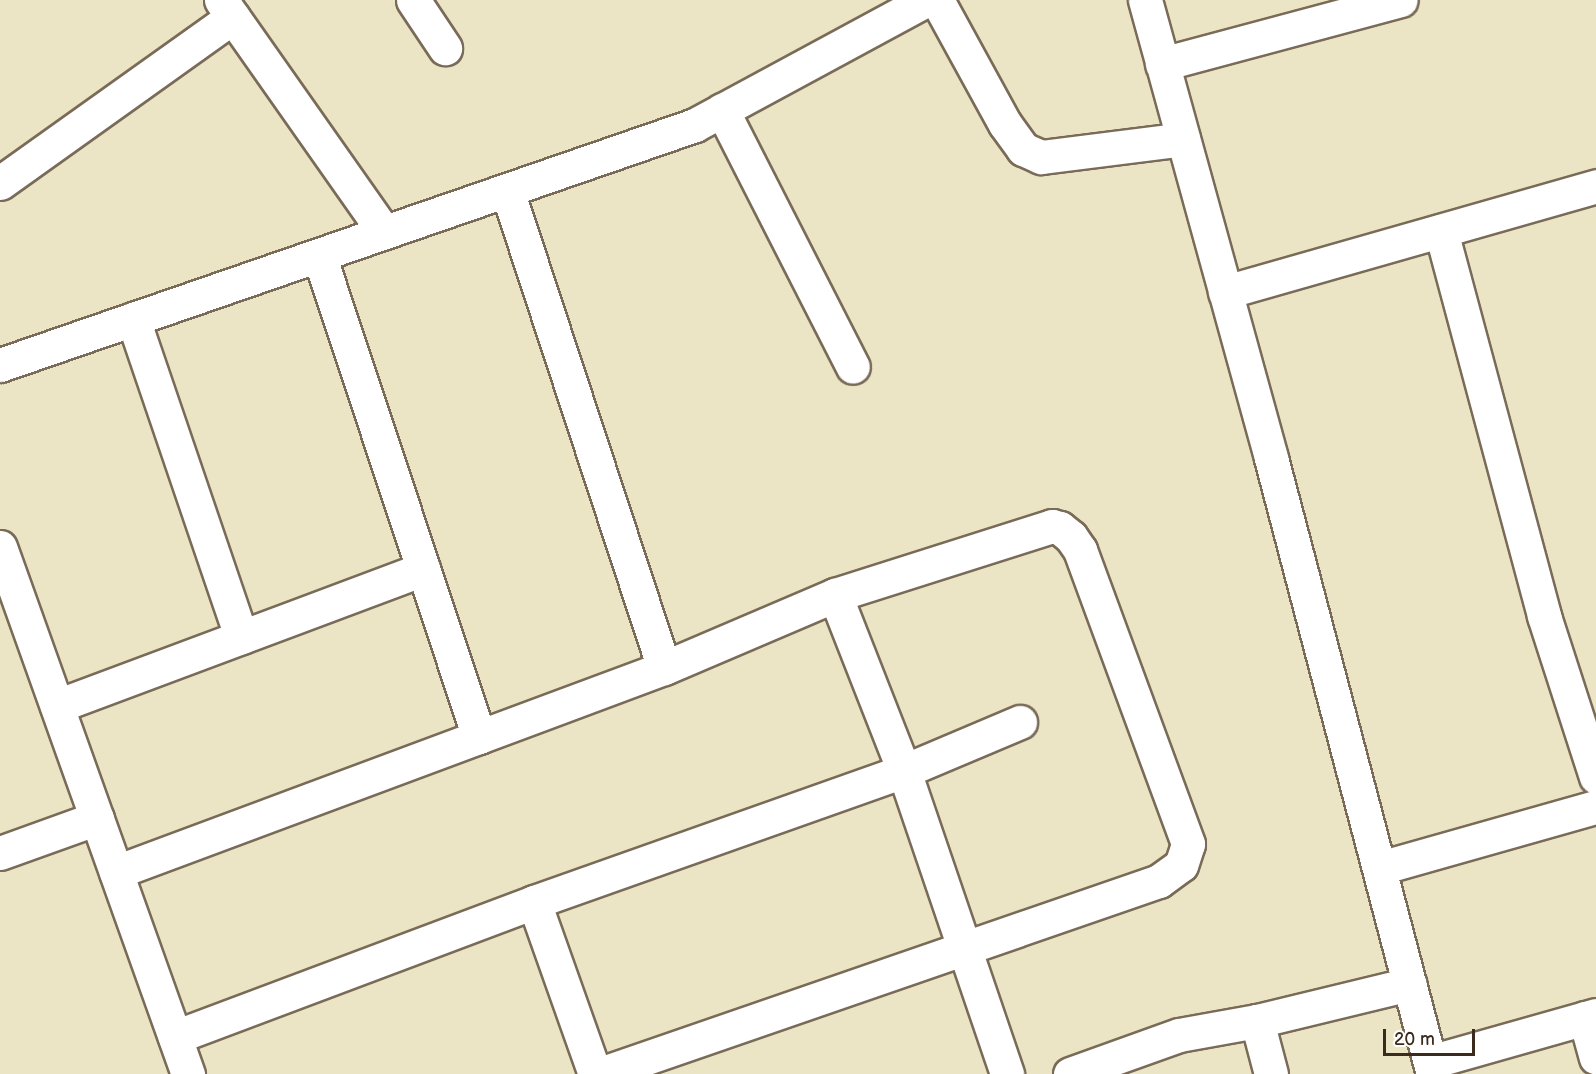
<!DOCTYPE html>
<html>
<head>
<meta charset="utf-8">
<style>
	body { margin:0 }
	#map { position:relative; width:1596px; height:1074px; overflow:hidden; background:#ece5c5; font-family:"Balsamiq Sans",sans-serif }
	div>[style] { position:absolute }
	.roads { filter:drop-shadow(2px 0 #796b58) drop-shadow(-2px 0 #796b58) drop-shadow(0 2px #796b58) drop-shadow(0 -2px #796b58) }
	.minor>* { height:33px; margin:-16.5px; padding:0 16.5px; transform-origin:16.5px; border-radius:16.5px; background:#fff }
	span { translate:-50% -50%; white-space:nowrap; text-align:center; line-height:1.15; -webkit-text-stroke:4.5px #fff; paint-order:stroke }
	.scale { position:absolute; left:1383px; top:1029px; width:92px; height:27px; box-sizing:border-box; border:3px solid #3b2a1e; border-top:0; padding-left:8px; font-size:18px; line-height:21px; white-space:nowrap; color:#3b2a1e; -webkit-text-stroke:4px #fff; paint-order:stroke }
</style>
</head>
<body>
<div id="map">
	<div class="roads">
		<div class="minor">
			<div style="left:221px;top:0;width:284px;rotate:54.9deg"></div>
			<div style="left:413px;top:0;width:58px;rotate:56.3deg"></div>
			<div style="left:937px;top:0;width:141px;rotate:61.3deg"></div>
			<div style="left:1005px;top:124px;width:31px;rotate:54deg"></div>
			<div style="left:1023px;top:149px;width:20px;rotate:24deg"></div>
			<div style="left:1041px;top:157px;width:143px;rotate:-7.2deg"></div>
			<div style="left:1145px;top:0;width:475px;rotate:74.6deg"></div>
			<div style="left:1271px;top:458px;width:637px;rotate:75.27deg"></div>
			<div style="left:1162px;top:64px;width:247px;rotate:-15deg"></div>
			<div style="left:722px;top:110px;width:288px;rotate:63deg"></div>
			<div style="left:0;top:183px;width:286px;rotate:-35.5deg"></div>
			<div style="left:507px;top:190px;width:503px;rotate:71.82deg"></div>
			<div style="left:1441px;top:231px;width:399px;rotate:75deg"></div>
			<div style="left:1544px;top:616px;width:169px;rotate:72.1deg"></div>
			<div style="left:319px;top:255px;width:508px;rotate:71.64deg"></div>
			<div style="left:1225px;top:292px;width:386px;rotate:-15.9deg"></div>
			<div style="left:133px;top:319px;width:336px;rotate:71.2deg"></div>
			<div style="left:0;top:365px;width:735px;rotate:-19.05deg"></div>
			<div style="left:695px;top:125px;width:263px;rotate:-28.4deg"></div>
			<div style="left:0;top:547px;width:560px;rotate:70.37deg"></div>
			<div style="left:835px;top:595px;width:189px;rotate:68.6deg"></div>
			<div style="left:904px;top:771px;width:320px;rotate:71.2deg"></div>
			<div style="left:57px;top:706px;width:391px;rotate:-20.5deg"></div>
			<div style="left:0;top:853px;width:103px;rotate:-19.8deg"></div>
			<div style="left:1380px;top:868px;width:224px;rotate:-15.8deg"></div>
			<div style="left:116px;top:872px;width:585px;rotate:-20.42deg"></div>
			<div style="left:664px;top:668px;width:186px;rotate:-23.1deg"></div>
			<div style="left:835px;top:595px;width:228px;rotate:-17.6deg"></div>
			<div style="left:1052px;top:526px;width:8px;rotate:14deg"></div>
			<div style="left:1060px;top:528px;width:14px;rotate:39deg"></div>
			<div style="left:1071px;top:537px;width:16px;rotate:55deg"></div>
			<div style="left:1080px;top:550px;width:313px;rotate:69.8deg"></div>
			<div style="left:1188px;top:844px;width:22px;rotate:108deg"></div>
			<div style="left:1181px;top:865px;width:27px;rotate:144deg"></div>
			<div style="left:1159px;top:881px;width:591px;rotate:160.95deg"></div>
			<div style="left:534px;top:902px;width:182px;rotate:70.5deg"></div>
			<div style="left:1585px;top:1018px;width:41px;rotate:74.6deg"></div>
			<div style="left:175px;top:1037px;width:384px;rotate:-20.6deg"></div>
			<div style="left:534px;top:902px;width:393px;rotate:-19.5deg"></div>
			<div style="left:904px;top:771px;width:126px;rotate:-22.9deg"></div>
			<div style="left:1430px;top:1062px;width:173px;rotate:-15.8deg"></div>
			<div style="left:1070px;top:1074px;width:116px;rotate:-19.7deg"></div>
			<div style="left:1179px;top:1035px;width:79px;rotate:-10.2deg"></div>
			<div style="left:1271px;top:1074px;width:55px;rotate:-104.8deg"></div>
			<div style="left:1257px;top:1021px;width:157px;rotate:-13.6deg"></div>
		</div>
	</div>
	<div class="scale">20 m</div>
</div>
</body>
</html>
